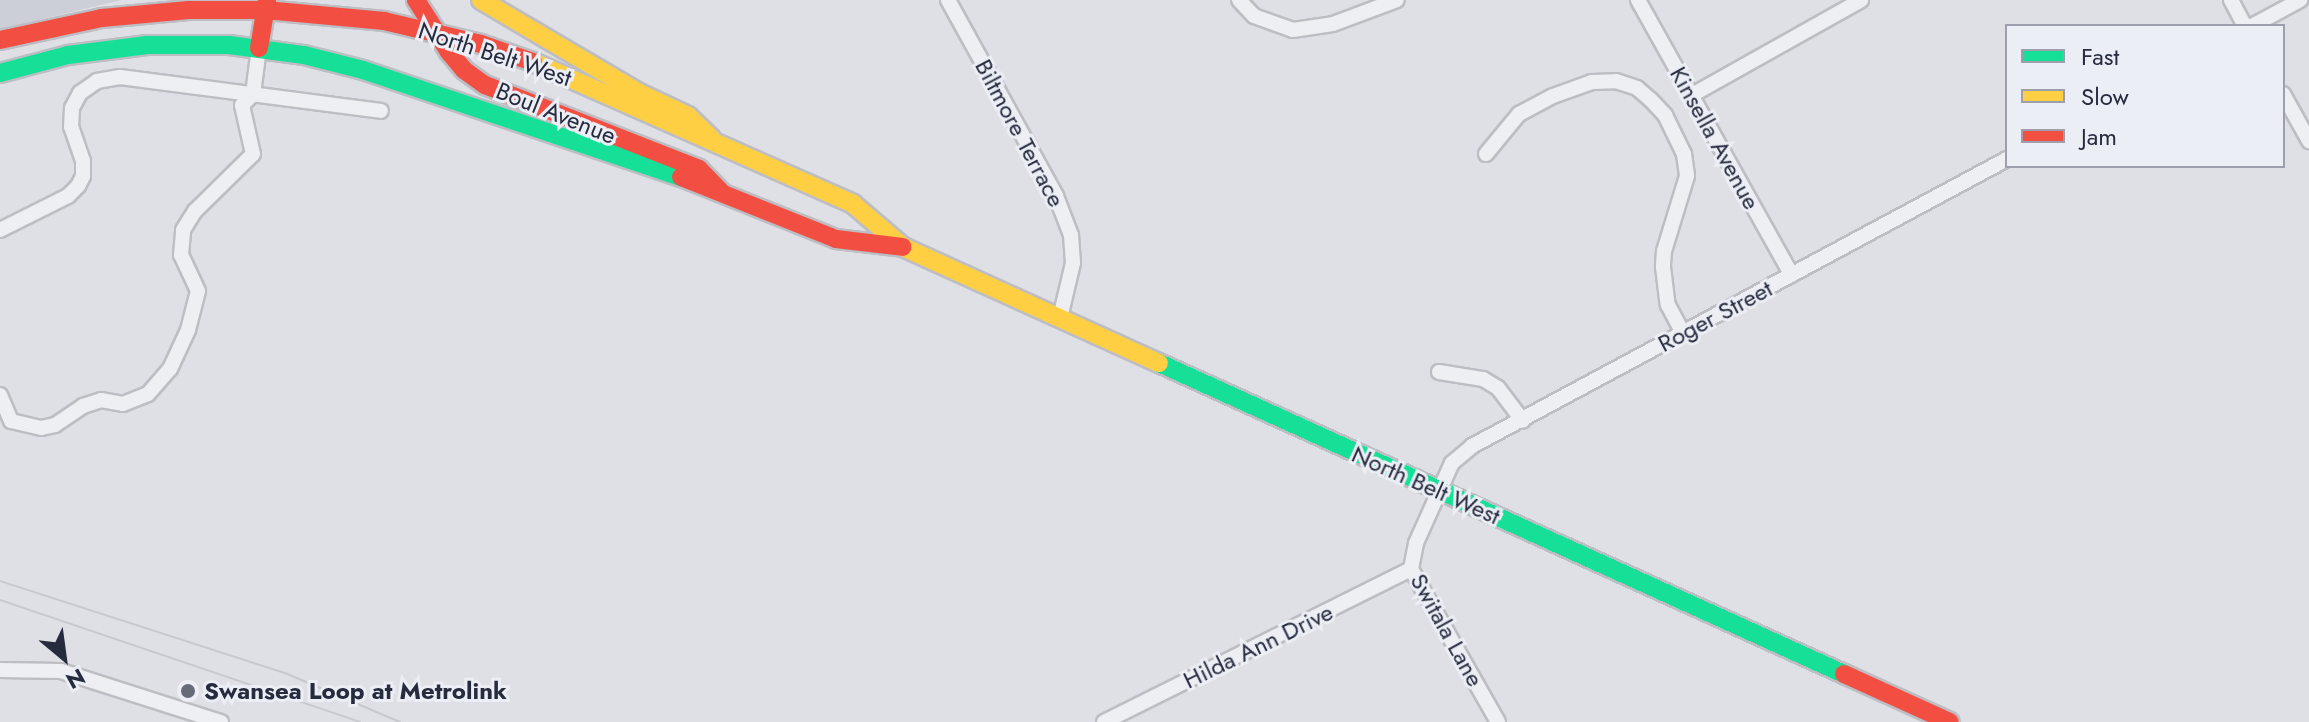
<!DOCTYPE html>
<html>
<head>
<meta charset="utf-8">
<style>
	body { margin:0 }
	#map { position:relative; width:2309px; height:722px; overflow:hidden; background:#dfe0e5; font-family:Jost,sans-serif }
	div>[style] { position:absolute }
	.built>* { inset:0; background:#cdcfd8 }
	.roads { filter:drop-shadow(2px 0 #bdbec3) drop-shadow(-2px 0 #bdbec3) drop-shadow(0 2px #bdbec3) drop-shadow(0 -2px #bdbec3) }
	.street>* { height:14px; margin:-7px; padding:0 7px; transform-origin:7px; border-radius:7px; background:#eeeff2 }
	.fast>* { height:18px; margin:-9px; padding:0 9px; transform-origin:9px; border-radius:9px; background:#16e098 }
	.slow>* { height:18px; margin:-9px; padding:0 9px; transform-origin:9px; border-radius:9px; background:#ffcf43 }
	.jam>* { height:18px; margin:-9px; padding:0 9px; transform-origin:9px; border-radius:9px; background:#f24e42 }
	.tram>* { height:2px; margin:-1px; padding:0 1px; transform-origin:1px; border-radius:1px; background:#c8c9cd }
	.dots>* { width:22px; height:22px; translate:-50% -50%; box-sizing:border-box; border:4px solid #eceef5; border-radius:50% }
	span { translate:-50% -50%; white-space:nowrap; text-align:center; line-height:1.15; -webkit-text-stroke:6px #eceef5; paint-order:stroke }
	.street-label { font-size:24px; color:#262b3e }
	.poi-label { font-size:24px; color:#262b3e; font-weight:700 }
	.left { translate:0 -50%; text-align:left }
	.legend { position:absolute; left:2005px; top:24px; width:280px; height:144px; box-sizing:border-box; background:#eceef5; border:2px solid #9da0ac; margin:0; padding:10px 14px; list-style:none; font-size:24px; color:#262b3e }
	.legend li { display:flex; align-items:center; gap:16px; height:40px }
	.legend b { width:40px; border:2px solid #9da0ac }
	.north { position:absolute; left:24px; top:618px; width:80px; height:80px; -webkit-text-stroke:6px #eceef5; paint-order:stroke; rotate:151deg; font-size:22px; font-weight:700; line-height:32px; text-align:center; color:#262b3e }
	.north::after { content:''; display:block; margin:auto; width:28px; height:36px; background:#262b3e; clip-path:polygon(50% 0,100% 100%,50% 72%,0 100%) }
</style>
</head>
<body>
<div id="map">
	<div class="built">
		<div style="clip-path:polygon(0 0,122px 0,0 29px)"></div>
	</div>
	<div class="roads">
		<div class="street">
			<div style="left:948px;top:0;width:224px;rotate:61.1deg"></div>
			<div style="left:1056px;top:196px;width:42px;rotate:69deg"></div>
			<div style="left:1071px;top:235px;width:28px;rotate:86deg"></div>
			<div style="left:1073px;top:263px;width:57px;rotate:103.3deg"></div>
			<div style="left:1239px;top:0;width:22px;rotate:47deg"></div>
			<div style="left:1254px;top:16px;width:41px;rotate:19.7deg"></div>
			<div style="left:1293px;top:30px;width:40px;rotate:-8.5deg"></div>
			<div style="left:1333px;top:24px;width:68px;rotate:-20.6deg"></div>
			<div style="left:1638px;top:0;width:315px;rotate:60.8deg"></div>
			<div style="left:2231px;top:0;width:30px;rotate:62deg"></div>
			<div style="left:2252px;top:26px;width:55px;rotate:-28.4deg"></div>
			<div style="left:253px;top:94px;width:46px;rotate:-82.6deg"></div>
			<div style="left:2283px;top:94px;width:54px;rotate:61deg"></div>
			<div style="left:1692px;top:95px;width:194px;rotate:-29.3deg"></div>
			<div style="left:1486px;top:154px;width:52px;rotate:-50.5deg"></div>
			<div style="left:1519px;top:114px;width:38px;rotate:-28deg"></div>
			<div style="left:1553px;top:96px;width:41px;rotate:-19.7deg"></div>
			<div style="left:1592px;top:82px;width:24px;rotate:-2deg"></div>
			<div style="left:1616px;top:81px;width:22px;rotate:18deg"></div>
			<div style="left:1637px;top:88px;width:18px;rotate:41deg"></div>
			<div style="left:1651px;top:100px;width:21px;rotate:47deg"></div>
			<div style="left:1665px;top:115px;width:43px;rotate:64deg"></div>
			<div style="left:1684px;top:154px;width:22px;rotate:82deg"></div>
			<div style="left:1687px;top:176px;width:78px;rotate:107deg"></div>
			<div style="left:1664px;top:251px;width:16px;rotate:94deg"></div>
			<div style="left:1663px;top:267px;width:38px;rotate:83deg"></div>
			<div style="left:1668px;top:305px;width:32px;rotate:62deg"></div>
			<div style="left:0;top:230px;width:76px;rotate:-26.6deg"></div>
			<div style="left:68px;top:196px;width:14px;rotate:-45deg"></div>
			<div style="left:78px;top:186px;width:11px;rotate:-63deg"></div>
			<div style="left:83px;top:176px;width:15px;rotate:-90deg"></div>
			<div style="left:83px;top:161px;width:36px;rotate:-109deg"></div>
			<div style="left:71px;top:127px;width:19px;rotate:-87deg"></div>
			<div style="left:72px;top:108px;width:17px;rotate:-62deg"></div>
			<div style="left:80px;top:93px;width:21px;rotate:-35deg"></div>
			<div style="left:97px;top:81px;width:23px;rotate:-10deg"></div>
			<div style="left:120px;top:77px;width:263px;rotate:7.4deg"></div>
			<div style="left:1439px;top:372px;width:45px;rotate:9deg"></div>
			<div style="left:1483px;top:379px;width:17px;rotate:31deg"></div>
			<div style="left:1498px;top:388px;width:41px;rotate:52.9deg"></div>
			<div style="left:0;top:395px;width:28px;rotate:67deg"></div>
			<div style="left:11px;top:421px;width:31px;rotate:13deg"></div>
			<div style="left:41px;top:428px;width:14px;rotate:-12deg"></div>
			<div style="left:55px;top:425px;width:34px;rotate:-34deg"></div>
			<div style="left:83px;top:406px;width:19px;rotate:-18deg"></div>
			<div style="left:101px;top:400px;width:22px;rotate:10deg"></div>
			<div style="left:123px;top:404px;width:27px;rotate:-22deg"></div>
			<div style="left:148px;top:394px;width:33px;rotate:-49deg"></div>
			<div style="left:170px;top:369px;width:43px;rotate:-65.2deg"></div>
			<div style="left:188px;top:330px;width:40px;rotate:-75.6deg"></div>
			<div style="left:198px;top:291px;width:40px;rotate:-115deg"></div>
			<div style="left:181px;top:255px;width:25px;rotate:-85deg"></div>
			<div style="left:183px;top:230px;width:22px;rotate:-58deg"></div>
			<div style="left:195px;top:211px;width:81px;rotate:-44.5deg"></div>
			<div style="left:253px;top:154px;width:50px;rotate:-102.7deg"></div>
			<div style="left:242px;top:105px;width:16px;rotate:-45deg"></div>
			<div style="left:0;top:670px;width:61px;rotate:0.9deg"></div>
			<div style="left:61px;top:671px;width:168px;rotate:17.7deg"></div>
			<div style="left:1104px;top:722px;width:343px;rotate:-26.5deg"></div>
			<div style="left:1498px;top:722px;width:176px;rotate:-119.6deg"></div>
			<div style="left:1411px;top:569px;width:26px;rotate:-79deg"></div>
			<div style="left:1416px;top:543px;width:88px;rotate:-65.8deg"></div>
			<div style="left:1452px;top:463px;width:26px;rotate:-40deg"></div>
			<div style="left:1472px;top:446px;width:607px;rotate:-28.21deg"></div>
		</div>
		<div class="fast">
			<div style="left:0;top:73px;width:70px;rotate:-14.8deg"></div>
			<div style="left:68px;top:55px;width:80px;rotate:-7.2deg"></div>
			<div style="left:147px;top:45px;width:82px"></div>
			<div style="left:229px;top:45px;width:76px;rotate:7.6deg"></div>
			<div style="left:304px;top:55px;width:61px;rotate:14.3deg"></div>
			<div style="left:363px;top:70px;width:336px;rotate:18.6deg"></div>
			<div style="left:1159px;top:363px;width:752px;rotate:24.42deg"></div>
		</div>
		<div class="slow">
			<div style="left:481px;top:0;width:183px;rotate:30.5deg"></div>
			<div style="left:639px;top:93px;width:54px;rotate:25.1deg"></div>
			<div style="left:688px;top:116px;width:32px;rotate:44deg"></div>
			<div style="left:533px;top:62px;width:350px;rotate:23.9deg"></div>
			<div style="left:853px;top:204px;width:66px;rotate:40.7deg"></div>
			<div style="left:903px;top:247px;width:281px;rotate:24.4deg"></div>
		</div>
		<div class="jam">
			<div style="left:416px;top:0;width:62px;rotate:57.6deg"></div>
			<div style="left:449px;top:52px;width:23px;rotate:50deg"></div>
			<div style="left:464px;top:70px;width:26px;rotate:36deg"></div>
			<div style="left:485px;top:85px;width:230px;rotate:21.4deg"></div>
			<div style="left:699px;top:169px;width:32px;rotate:46deg"></div>
			<div style="left:0;top:40px;width:104px;rotate:-12.2deg"></div>
			<div style="left:102px;top:18px;width:87px;rotate:-5.3deg"></div>
			<div style="left:189px;top:10px;width:76px"></div>
			<div style="left:265px;top:10px;width:120px;rotate:5.3deg"></div>
			<div style="left:384px;top:21px;width:100px;rotate:13.3deg"></div>
			<div style="left:481px;top:44px;width:55px;rotate:19.1deg"></div>
			<div style="left:259px;top:48px;width:49px;rotate:-80.5deg"></div>
			<div style="left:681px;top:177px;width:167px;rotate:21.8deg"></div>
			<div style="left:836px;top:239px;width:67px;rotate:6.8deg"></div>
			<div style="left:1844px;top:674px;width:116px;rotate:24.4deg"></div>
		</div>
	</div>
	<div class="tram">
		<div style="left:0;top:581px;width:299px;rotate:17.9deg"></div>
		<div style="left:285px;top:673px;width:125px;rotate:23.1deg"></div>
		<div style="left:0;top:600px;width:380px;rotate:18.7deg"></div>
	</div>
	<div class="dots">
		<div style="left:188px;top:691px;background:#676a78"></div>
	</div>
	<div class="street-label">
		<span style="left:495px;top:54px;rotate:18deg">North Belt West</span>
		<span style="left:556px;top:113px;rotate:22deg">Boul Avenue</span>
		<span style="left:1020px;top:133px;rotate:62deg">Biltmore Terrace</span>
		<span style="left:1715px;top:138px;rotate:61deg">Kinsella Avenue</span>
		<span style="left:1715px;top:316px;rotate:-28deg">Roger Street</span>
		<span style="left:1426px;top:485px;rotate:24deg">North Belt West</span>
		<span style="left:1447px;top:630px;rotate:61deg">Switala Lane</span>
		<span style="left:1258px;top:646px;rotate:-26deg">Hilda Ann Drive</span>
	</div>
	<div class="poi-label">
		<span class="left" style="left:204px;top:691px">Swansea Loop at Metrolink</span>
	</div>
	<ul class="legend">
	<li><b style="height:10px;background:#16e098"></b>Fast</li>
	<li><b style="height:10px;background:#ffcf43"></b>Slow</li>
	<li><b style="height:10px;background:#f24e42"></b>Jam</li>
	</ul>
	<div class="north">N</div>
</div>
</body>
</html>
